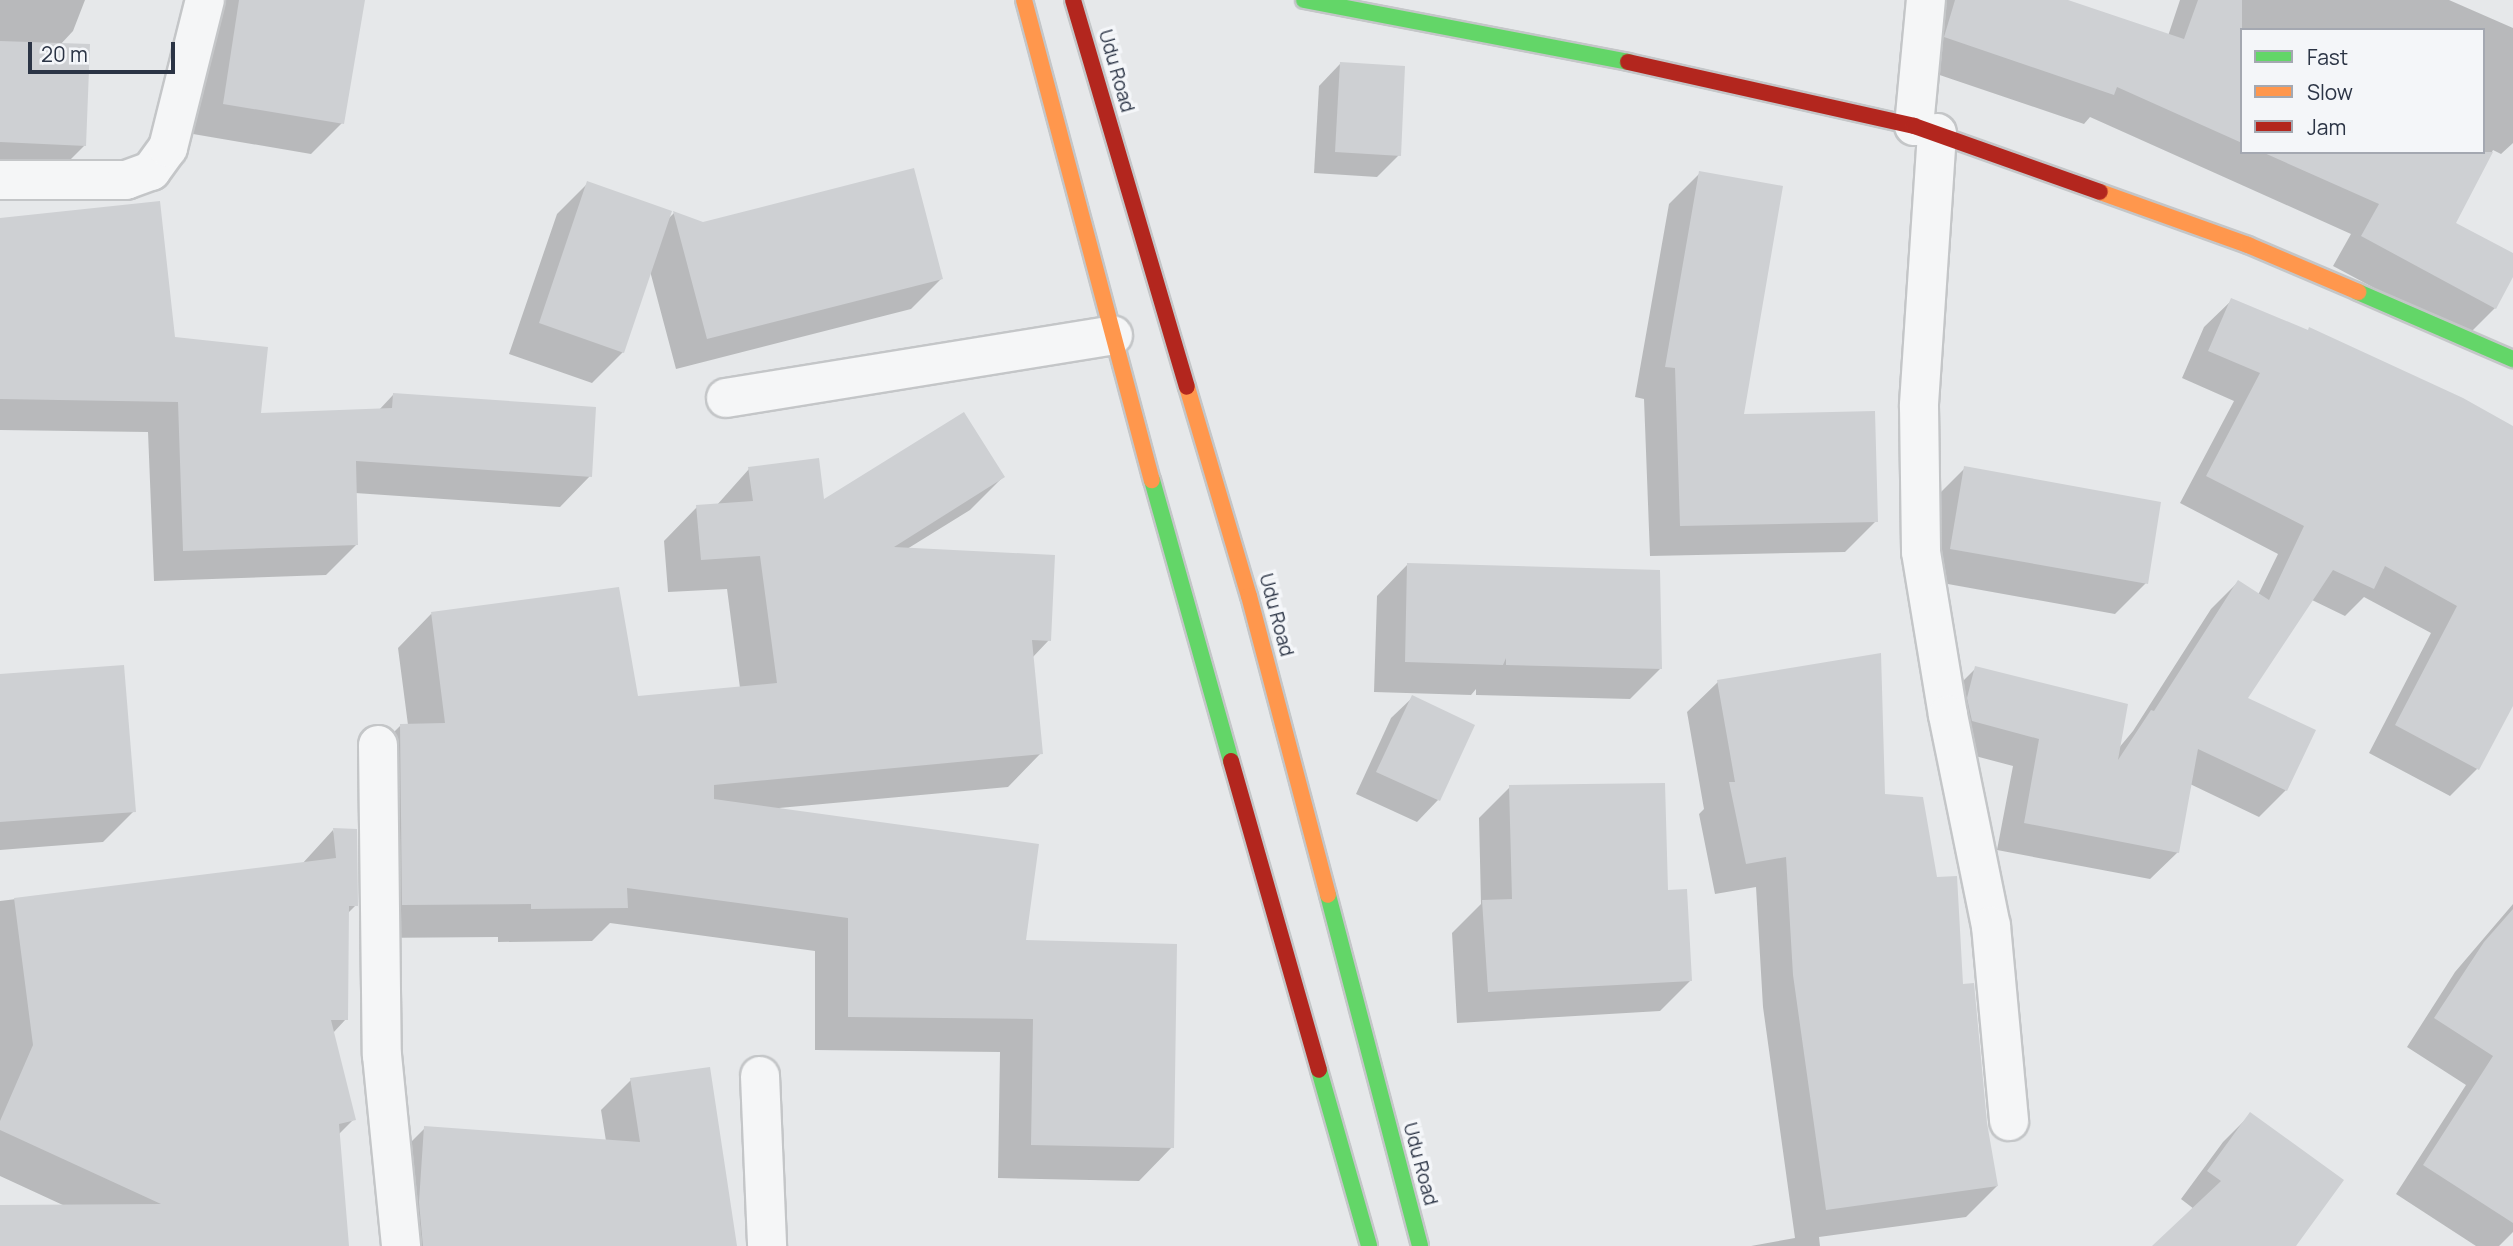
<!DOCTYPE html>
<html>
<head>
<meta charset="utf-8">
<style>
	body { margin:0 }
	#map { position:relative; width:2513px; height:1246px; overflow:hidden; background:#e6e8ea; font-family:Manrope,sans-serif }
	div>[style] { position:absolute }
	.shadow>* { inset:0; background:#0003 }
	.building>* { inset:0; background:#ced0d3 }
	.roads { filter:drop-shadow(2px 0 #c4c6c8) drop-shadow(-2px 0 #c4c6c8) drop-shadow(0 2px #c4c6c8) drop-shadow(0 -2px #c4c6c8) }
	.street>* { height:38px; margin:-19px; padding:0 19px; transform-origin:19px; border-radius:19px; background:#f5f6f7 }
	.fast>* { height:16px; margin:-8px; padding:0 8px; transform-origin:8px; border-radius:8px; background:#63d668 }
	.slow>* { height:16px; margin:-8px; padding:0 8px; transform-origin:8px; border-radius:8px; background:#ff974d }
	.jam>* { height:16px; margin:-8px; padding:0 8px; transform-origin:8px; border-radius:8px; background:#b3261e }
	span { translate:-50% -50%; white-space:nowrap; text-align:center; line-height:1.15; -webkit-text-stroke:7px #f4f6f9; paint-order:stroke }
	.street-label { font-size:19px; color:#2b3445 }
	.legend { position:absolute; left:2240px; top:28px; width:245px; height:126px; box-sizing:border-box; background:#f4f6f9; border:2px solid #a4a8b1; margin:0; padding:9px 12px; list-style:none; font-size:21px; color:#2b3445 }
	.legend li { display:flex; align-items:center; gap:14px; height:35px }
	.legend b { width:35px; border:2px solid #a4a8b1 }
	.scale { position:absolute; left:28px; top:42px; width:147px; height:32px; box-sizing:border-box; border:4px solid #2b3445; border-top:0; padding-left:9px; font-size:21px; line-height:24px; white-space:nowrap; color:#2b3445; -webkit-text-stroke:5px #f4f6f9; paint-order:stroke }
</style>
</head>
<body>
<div id="map">
	<div class="shadow">
		<div style="clip-path:polygon(0 0,85px 0,73px 31px,60px 45px,85px 145px,54px 176px,0 174px)"></div>
		<div style="clip-path:polygon(215px 0,363px 0,342px 123px,311px 154px,193px 134px)"></div>
		<div style="clip-path:polygon(evenodd,1937px 0,2063px 0,2168px 36px,2180px 0,2449px 0,2513px 28px,2513px 143px,2501px 154px,2493px 150px,2453px 224px,2513px 255px,2513px 273px,2495px 308px,2466px 337px,2333px 266px,2351px 234px,2090px 117px,2084px 124px,1916px 67px,1937px 0,2242px 30px,2483px 30px,2483px 152px,2242px 152px,2242px 30px)"></div>
		<div style="clip-path:polygon(1340px 64px,1399px 155px,1377px 177px,1314px 173px,1319px 86px)"></div>
		<div style="clip-path:polygon(1700px 173px,1742px 415px,1876px 521px,1845px 552px,1650px 556px,1644px 399px,1635px 397px,1669px 204px)"></div>
		<div style="clip-path:polygon(588px 183px,668px 219px,674px 213px,703px 223px,941px 279px,911px 309px,676px 369px,650px 271px,623px 352px,592px 383px,509px 354px,557px 214px)"></div>
		<div style="clip-path:polygon(0 220px,174px 339px,259px 414px,378px 411px,393px 395px,590px 476px,560px 507px,355px 493px,356px 545px,326px 575px,154px 581px,148px 432px,0 430px)"></div>
		<div style="clip-path:polygon(2232px 300px,2513px 427px,2513px 702px,2477px 769px,2450px 796px,2369px 753px,2431px 633px,2364px 597px,2345px 616px,2312px 600px,2246px 699px,2286px 790px,2259px 817px,2190px 784px,2178px 852px,2150px 879px,1997px 850px,2013px 766px,1945px 748px,1949px 695px,1976px 668px,2118px 749px,2133px 731px,2211px 609px,2238px 582px,2258px 595px,2278px 554px,2180px 503px,2234px 401px,2182px 378px,2204px 327px)"></div>
		<div style="clip-path:polygon(1965px 468px,2146px 583px,2115px 614px,1920px 579px,1934px 499px)"></div>
		<div style="clip-path:polygon(749px 469px,823px 502px,1003px 477px,970px 510px,907px 549px,1049px 640px,1032px 658px,1041px 753px,1008px 787px,779px 808px,1024px 942px,1172px 1147px,1139px 1181px,998px 1178px,1000px 1052px,815px 1050px,815px 951px,610px 923px,592px 941px,498px 942px,498px 937px,369px 938px,367px 759px,401px 725px,408px 725px,398px 648px,431px 614px,636px 698px,740px 688px,727px 589px,668px 592px,664px 541px,697px 507px,716px 506px)"></div>
		<div style="clip-path:polygon(1407px 565px,1661px 668px,1630px 699px,1476px 695px,1476px 689px,1471px 695px,1374px 692px,1377px 596px)"></div>
		<div style="clip-path:polygon(0 676px,134px 811px,103px 842px,0 850px)"></div>
		<div style="clip-path:polygon(1718px 682px,1883px 796px,1935px 879px,1962px 986px,1997px 1186px,1966px 1217px,1819px 1237px,1820px 1246px,1751px 1246px,1795px 1238px,1763px 1007px,1756px 887px,1715px 894px,1699px 814px,1704px 809px,1687px 712px)"></div>
		<div style="clip-path:polygon(1413px 697px,1438px 800px,1417px 822px,1356px 794px,1391px 718px)"></div>
		<div style="clip-path:polygon(1510px 787px,1666px 892px,1691px 980px,1660px 1011px,1457px 1023px,1452px 933px,1481px 904px,1479px 818px)"></div>
		<div style="clip-path:polygon(333px 830px,356px 905px,347px 914px,346px 1019px,333px 1033px,354px 1119px,338px 1135px,346px 1246px,0 1246px,0 1206px,65px 1206px,0 1176px,0 901px,302px 864px)"></div>
		<div style="clip-path:polygon(2513px 904px,2513px 1232px,2499px 1246px,2476px 1246px,2396px 1194px,2466px 1085px,2407px 1047px,2455px 972px)"></div>
		<div style="clip-path:polygon(631px 1080px,734px 1246px,391px 1246px,395px 1158px,425px 1128px,606px 1141px,601px 1110px)"></div>
		<div style="clip-path:polygon(2250px 1115px,2294px 1246px,2155px 1246px,2194px 1209px,2181px 1199px,2223px 1142px)"></div>
	</div>
	<div class="building">
		<div style="clip-path:polygon(239px 0,365px 0,344px 124px,223px 104px)"></div>
		<div style="clip-path:polygon(1955px 0,2068px 0,2184px 39px,2198px 0,2242px 0,2242px 143px,2117px 87px,2114px 95px,1944px 37px)"></div>
		<div style="clip-path:polygon(0 41px,90px 44px,86px 146px,0 142px)"></div>
		<div style="clip-path:polygon(1340px 62px,1405px 66px,1401px 156px,1335px 152px)"></div>
		<div style="clip-path:polygon(2262px 152px,2493px 152px,2456px 223px,2513px 253px,2513px 277px,2496px 309px,2361px 236px,2379px 204px)"></div>
		<div style="clip-path:polygon(914px 168px,943px 279px,707px 339px,673px 211px,703px 222px)"></div>
		<div style="clip-path:polygon(1699px 171px,1783px 186px,1744px 414px,1875px 411px,1878px 522px,1680px 526px,1675px 368px,1665px 367px)"></div>
		<div style="clip-path:polygon(587px 181px,672px 211px,624px 353px,539px 323px)"></div>
		<div style="clip-path:polygon(160px 201px,175px 337px,268px 347px,261px 413px,392px 408px,393px 393px,596px 407px,592px 477px,356px 461px,358px 545px,183px 551px,178px 402px,0 399px,0 218px)"></div>
		<div style="clip-path:polygon(2231px 298px,2308px 330px,2309px 327px,2463px 398px,2513px 426px,2513px 706px,2479px 770px,2395px 725px,2457px 606px,2385px 566px,2374px 589px,2333px 570px,2248px 698px,2316px 730px,2287px 791px,2198px 749px,2179px 853px,2024px 823px,2039px 739px,1972px 721px,1967px 698px,1975px 666px,2128px 704px,2118px 760px,2151px 710px,2154px 711px,2238px 580px,2269px 600px,2304px 526px,2206px 476px,2260px 373px,2208px 351px)"></div>
		<div style="clip-path:polygon(964px 412px,1005px 477px,894px 547px,1055px 555px,1051px 641px,1032px 640px,1043px 754px,714px 785px,714px 799px,1039px 844px,1026px 940px,1177px 944px,1174px 1148px,1031px 1145px,1033px 1019px,848px 1017px,848px 918px,627px 888px,628px 908px,531px 909px,531px 904px,402px 905px,400px 724px,445px 723px,431px 612px,619px 587px,638px 696px,777px 683px,760px 556px,701px 560px,696px 505px,753px 501px,748px 467px,819px 458px,824px 499px)"></div>
		<div style="clip-path:polygon(1964px 466px,2161px 502px,2148px 584px,1950px 549px)"></div>
		<div style="clip-path:polygon(1407px 563px,1660px 570px,1662px 669px,1506px 665px,1506px 658px,1503px 665px,1405px 662px)"></div>
		<div style="clip-path:polygon(1881px 653px,1885px 794px,1923px 797px,1937px 877px,1957px 876px,1963px 984px,1974px 983px,1987px 1123px,1998px 1186px,1826px 1210px,1793px 975px,1786px 857px,1746px 864px,1729px 782px,1735px 782px,1717px 680px)"></div>
		<div style="clip-path:polygon(124px 665px,136px 812px,0 822px,0 674px)"></div>
		<div style="clip-path:polygon(1412px 695px,1475px 725px,1440px 801px,1376px 772px)"></div>
		<div style="clip-path:polygon(1665px 783px,1668px 890px,1687px 889px,1692px 981px,1488px 992px,1482px 900px,1512px 899px,1509px 785px)"></div>
		<div style="clip-path:polygon(333px 828px,357px 829px,358px 906px,349px 906px,348px 1020px,331px 1020px,356px 1120px,339px 1124px,349px 1246px,0 1246px,0 1205px,161px 1204px,0 1130px,0 1121px,33px 1045px,14px 898px,336px 858px)"></div>
		<div style="clip-path:polygon(2513px 909px,2513px 1223px,2423px 1165px,2493px 1056px,2434px 1018px,2484px 942px)"></div>
		<div style="clip-path:polygon(710px 1067px,737px 1246px,423px 1246px,419px 1202px,424px 1126px,640px 1142px,630px 1078px)"></div>
		<div style="clip-path:polygon(2250px 1112px,2344px 1180px,2296px 1246px,2152px 1246px,2221px 1181px,2207px 1171px)"></div>
	</div>
	<div class="roads">
		<div class="street">
			<div style="left:1914px;top:126px;width:127px;rotate:-84.6deg"></div>
			<div style="left:1937px;top:133px;width:274px;rotate:93.8deg"></div>
			<div style="left:1919px;top:406px;width:146px;rotate:89.2deg"></div>
			<div style="left:1921px;top:552px;width:165px;rotate:80.6deg"></div>
			<div style="left:1948px;top:715px;width:215px;rotate:78.5deg"></div>
			<div style="left:1991px;top:926px;width:196px;rotate:84.7deg"></div>
			<div style="left:0;top:180px;width:126px"></div>
			<div style="left:126px;top:180px;width:27px;rotate:-20deg"></div>
			<div style="left:151px;top:171px;width:29px;rotate:-54deg"></div>
			<div style="left:168px;top:148px;width:153px;rotate:-76deg"></div>
			<div style="left:726px;top:398px;width:392px;rotate:-9.2deg"></div>
			<div style="left:378px;top:745px;width:310px;rotate:89.3deg"></div>
			<div style="left:382px;top:1055px;width:192px;rotate:84.3deg"></div>
			<div style="left:760px;top:1076px;width:170px;rotate:87.6deg"></div>
		</div>
		<div class="fast">
			<div style="left:1304px;top:0;width:330px;rotate:10.8deg"></div>
			<div style="left:2358px;top:292px;width:169px;rotate:23.4deg"></div>
			<div style="left:1152px;top:480px;width:292px;rotate:74.3deg"></div>
			<div style="left:1328px;top:895px;width:363px;rotate:75.3deg"></div>
			<div style="left:1319px;top:1070px;width:183px;rotate:74.1deg"></div>
		</div>
		<div class="slow">
			<div style="left:1024px;top:0;width:497px;rotate:75.1deg"></div>
			<div style="left:2100px;top:192px;width:157px;rotate:19.7deg"></div>
			<div style="left:2248px;top:245px;width:120px;rotate:23.1deg"></div>
			<div style="left:1187px;top:387px;width:218px;rotate:73.5deg"></div>
			<div style="left:1249px;top:596px;width:309px;rotate:75.2deg"></div>
		</div>
		<div class="jam">
			<div style="left:1073px;top:0;width:403px;rotate:73.6deg"></div>
			<div style="left:1628px;top:62px;width:293px;rotate:12.6deg"></div>
			<div style="left:1914px;top:126px;width:197px;rotate:19.5deg"></div>
			<div style="left:1231px;top:761px;width:321px;rotate:74.1deg"></div>
		</div>
	</div>
	<div class="street-label">
		<span style="left:1116px;top:71px;rotate:74deg">Udu Road</span>
		<span style="left:1276px;top:615px;rotate:75deg">Udu Road</span>
		<span style="left:1420px;top:1164px;rotate:75deg">Udu Road</span>
	</div>
	<ul class="legend">
	<li><b style="height:9px;background:#63d668"></b>Fast</li>
	<li><b style="height:9px;background:#ff974d"></b>Slow</li>
	<li><b style="height:9px;background:#b3261e"></b>Jam</li>
	</ul>
	<div class="scale">20 m</div>
</div>
</body>
</html>
